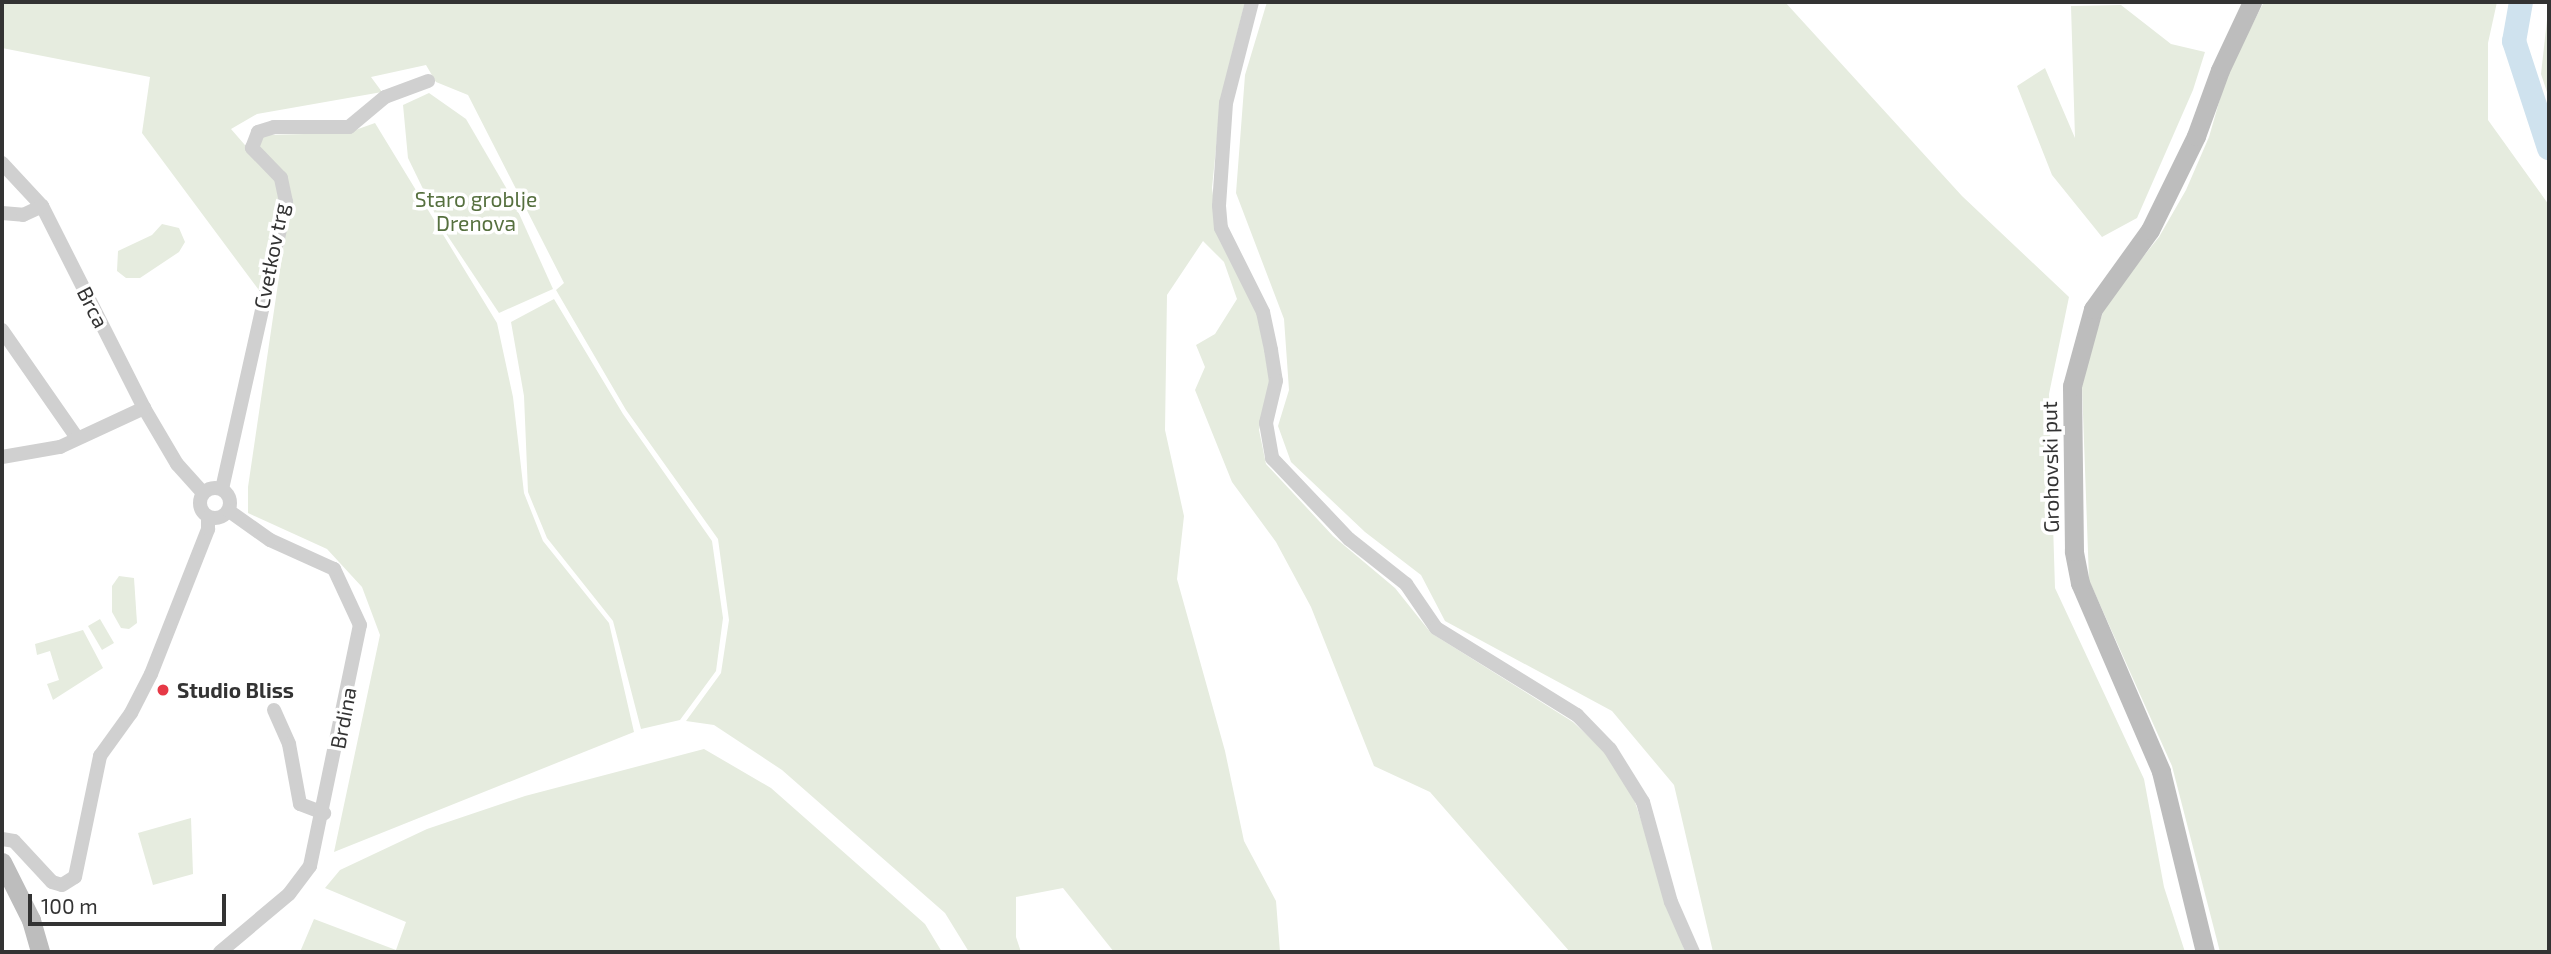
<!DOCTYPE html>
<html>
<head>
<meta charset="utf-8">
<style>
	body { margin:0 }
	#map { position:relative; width:2551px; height:954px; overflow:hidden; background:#fff; font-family:"Exo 2",sans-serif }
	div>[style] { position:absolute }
	.green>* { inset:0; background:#e6ecdf }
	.river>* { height:24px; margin:-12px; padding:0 12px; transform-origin:12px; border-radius:12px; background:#cfe2ee }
	.street>* { height:14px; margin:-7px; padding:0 7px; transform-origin:7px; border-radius:7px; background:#d0d0d0 }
	.street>.ring { margin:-7px; padding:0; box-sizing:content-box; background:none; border:14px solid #d0d0d0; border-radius:50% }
	.secondary>* { height:19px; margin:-9.5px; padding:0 9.5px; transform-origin:9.5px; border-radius:9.5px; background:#bdbdbd }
	.dots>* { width:19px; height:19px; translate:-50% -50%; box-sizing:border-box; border:4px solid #fff; border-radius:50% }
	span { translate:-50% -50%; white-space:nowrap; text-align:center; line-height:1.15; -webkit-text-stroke:7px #fff; paint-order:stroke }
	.park-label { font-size:21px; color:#56703f }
	.street-label { font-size:21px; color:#333 }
	.poi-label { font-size:21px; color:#333; font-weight:700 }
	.left { translate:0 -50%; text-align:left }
	.frame { position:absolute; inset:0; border:4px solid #333; pointer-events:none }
	.scale { position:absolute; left:28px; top:894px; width:198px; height:32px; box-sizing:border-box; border:4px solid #333; border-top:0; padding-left:9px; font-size:21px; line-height:24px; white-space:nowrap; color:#333; -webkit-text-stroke:5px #fff; paint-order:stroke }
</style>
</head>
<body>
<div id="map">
	<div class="green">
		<div style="clip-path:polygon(2px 2px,1245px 2px,1221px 98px,1212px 188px,1219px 239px,1258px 314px,1270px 383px,1259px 430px,1266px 464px,1333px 536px,1395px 588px,1431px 633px,1573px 722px,1606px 753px,1631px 790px,1685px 952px,1570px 952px,1430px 792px,1374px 766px,1311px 607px,1276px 542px,1232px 482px,1195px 390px,1205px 367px,1196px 345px,1215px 334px,1237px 299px,1224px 262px,1203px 241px,1167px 295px,1165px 430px,1184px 516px,1177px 579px,1225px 751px,1244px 841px,1276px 901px,1280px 952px,1114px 952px,1063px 888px,1016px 897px,1016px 937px,1021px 952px,969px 952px,945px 913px,782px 770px,714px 725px,686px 721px,721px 673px,729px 620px,718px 539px,626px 410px,556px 290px,564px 283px,468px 95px,436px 82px,426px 65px,371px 77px,382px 92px,257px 114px,231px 129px,278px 183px,280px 199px,261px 293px,142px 133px,150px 77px,2px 48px)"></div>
		<div style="clip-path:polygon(1267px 2px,1785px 2px,1962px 196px,2069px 297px,2049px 394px,2055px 588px,2144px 779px,2164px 887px,2185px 952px,1713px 952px,1674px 785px,1612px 711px,1445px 621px,1421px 575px,1365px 532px,1291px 462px,1278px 426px,1289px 390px,1284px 319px,1236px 193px,1245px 75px)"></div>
		<div style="clip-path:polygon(2264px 2px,2497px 2px,2488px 43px,2488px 120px,2549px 205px,2549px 952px,2220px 952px,2172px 766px,2089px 580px,2082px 386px,2093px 342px,2106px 303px,2159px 237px,2186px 190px,2209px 137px,2228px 71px)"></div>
		<div style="clip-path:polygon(2549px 2px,2549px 98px,2541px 74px)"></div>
		<div style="clip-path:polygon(2121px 5px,2171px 44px,2205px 52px,2193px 90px,2137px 218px,2102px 237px,2052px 175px,2017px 86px,2045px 68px,2075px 138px,2071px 6px)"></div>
		<div style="clip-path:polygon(429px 93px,466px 119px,512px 198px,553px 289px,499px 313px,441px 226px,408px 158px,403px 105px)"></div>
		<div style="clip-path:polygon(375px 123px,497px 323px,513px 397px,524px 493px,543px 541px,609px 623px,634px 732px,334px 852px,380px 635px,362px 587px,327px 549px,248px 513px,248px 487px,290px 202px,258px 149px,263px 135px,347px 133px)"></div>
		<div style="clip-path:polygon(162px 224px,179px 228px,185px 242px,179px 252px,140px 278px,126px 278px,117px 271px,118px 251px,152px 235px)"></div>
		<div style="clip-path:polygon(554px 299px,623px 414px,712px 541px,723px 618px,716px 671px,680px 720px,641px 729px,613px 621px,547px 538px,528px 492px,524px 396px,511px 322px)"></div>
		<div style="clip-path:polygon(119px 576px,134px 578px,137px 623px,129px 629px,121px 628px,112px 612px,112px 586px)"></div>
		<div style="clip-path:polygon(100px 619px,114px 643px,102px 650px,88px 626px)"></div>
		<div style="clip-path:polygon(83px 630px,103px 668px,53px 700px,47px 684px,59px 680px,50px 651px,37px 655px,35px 644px)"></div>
		<div style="clip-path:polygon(704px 749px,771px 788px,925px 924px,942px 952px,300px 952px,314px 919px,396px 950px,406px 922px,325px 888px,340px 870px,427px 829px,525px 796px)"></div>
		<div style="clip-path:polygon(191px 818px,193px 874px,153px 885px,138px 833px)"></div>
	</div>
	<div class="river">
		<div style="left:2521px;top:2px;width:40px;rotate:100deg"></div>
		<div style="left:2514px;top:41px;width:113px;rotate:71.9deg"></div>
	</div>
	<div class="street">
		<div style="left:1252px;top:2px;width:104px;rotate:104.4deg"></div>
		<div style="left:1226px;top:103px;width:103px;rotate:93.9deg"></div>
		<div style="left:1219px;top:206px;width:22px;rotate:85deg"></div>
		<div style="left:1221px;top:228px;width:94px;rotate:63.4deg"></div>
		<div style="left:1263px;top:312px;width:39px;rotate:78deg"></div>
		<div style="left:1271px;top:350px;width:31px;rotate:81deg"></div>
		<div style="left:1276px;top:381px;width:43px;rotate:103.4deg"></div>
		<div style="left:1266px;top:423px;width:36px;rotate:80deg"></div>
		<div style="left:1272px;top:458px;width:112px;rotate:46.5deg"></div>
		<div style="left:1349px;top:539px;width:73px;rotate:38.3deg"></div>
		<div style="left:1406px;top:584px;width:53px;rotate:55.7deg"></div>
		<div style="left:1436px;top:628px;width:166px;rotate:31.7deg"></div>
		<div style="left:1577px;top:715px;width:47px;rotate:45.9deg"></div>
		<div style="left:1610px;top:749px;width:62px;rotate:58.1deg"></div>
		<div style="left:1643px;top:802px;width:104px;rotate:74.4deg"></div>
		<div style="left:1671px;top:902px;width:55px;rotate:66.3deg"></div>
		<div style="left:2px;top:163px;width:59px;rotate:47.1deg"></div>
		<div style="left:42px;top:206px;width:226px;rotate:63.2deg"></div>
		<div style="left:144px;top:408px;width:65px;rotate:59.5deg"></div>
		<div style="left:177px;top:464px;width:39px;rotate:48deg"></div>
		<div style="left:2px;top:213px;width:21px;rotate:5deg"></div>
		<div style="left:23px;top:215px;width:21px;rotate:-25deg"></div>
		<div style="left:2px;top:330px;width:131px;rotate:55.2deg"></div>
		<div style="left:2px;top:457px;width:59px;rotate:-9.8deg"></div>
		<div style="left:60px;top:447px;width:93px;rotate:-24.9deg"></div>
		<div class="ring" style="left:200px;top:488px;width:16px;height:16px"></div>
		<div style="left:222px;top:489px;width:294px;rotate:-77.4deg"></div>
		<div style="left:286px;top:202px;width:25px;rotate:-102deg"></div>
		<div style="left:281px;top:178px;width:42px;rotate:-134deg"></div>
		<div style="left:252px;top:148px;width:17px;rotate:-69deg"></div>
		<div style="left:258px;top:132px;width:17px;rotate:-17deg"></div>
		<div style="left:274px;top:127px;width:75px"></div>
		<div style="left:349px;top:127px;width:47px;rotate:-39.8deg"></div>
		<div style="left:385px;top:97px;width:46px;rotate:-20.4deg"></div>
		<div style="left:274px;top:710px;width:37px;rotate:66deg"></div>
		<div style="left:289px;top:744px;width:61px;rotate:79.6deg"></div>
		<div style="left:300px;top:804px;width:26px;rotate:21deg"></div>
		<div style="left:2px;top:839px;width:12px;rotate:9deg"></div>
		<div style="left:14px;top:841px;width:56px;rotate:47.2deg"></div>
		<div style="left:52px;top:882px;width:10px;rotate:17deg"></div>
		<div style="left:62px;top:885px;width:15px;rotate:-32deg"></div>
		<div style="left:75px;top:877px;width:124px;rotate:-78.3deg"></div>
		<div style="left:100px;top:756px;width:53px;rotate:-54.2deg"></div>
		<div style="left:131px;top:713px;width:44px;rotate:-62.9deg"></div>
		<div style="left:151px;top:674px;width:156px;rotate:-68.5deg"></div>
		<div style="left:208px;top:529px;width:12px;rotate:-90deg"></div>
		<div style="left:220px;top:952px;width:90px;rotate:-40deg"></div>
		<div style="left:289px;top:894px;width:35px;rotate:-53deg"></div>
		<div style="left:310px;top:866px;width:246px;rotate:-78.3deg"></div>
		<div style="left:360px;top:625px;width:62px;rotate:-114.9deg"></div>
		<div style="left:334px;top:569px;width:70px;rotate:-155.6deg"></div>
		<div style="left:270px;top:540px;width:50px;rotate:-144.7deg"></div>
	</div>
	<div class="secondary">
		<div style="left:2px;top:862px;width:65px;rotate:63.4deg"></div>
		<div style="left:31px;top:920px;width:33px;rotate:74deg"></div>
		<div style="left:2205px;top:952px;width:186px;rotate:-103.7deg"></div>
		<div style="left:2161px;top:771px;width:205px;rotate:-113.3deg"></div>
		<div style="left:2080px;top:583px;width:33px;rotate:-101deg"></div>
		<div style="left:2074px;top:551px;width:165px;rotate:-90.7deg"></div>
		<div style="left:2072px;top:386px;width:80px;rotate:-74.7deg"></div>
		<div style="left:2093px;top:309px;width:97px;rotate:-54.2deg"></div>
		<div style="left:2150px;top:230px;width:105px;rotate:-63.9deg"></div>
		<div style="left:2196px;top:136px;width:70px;rotate:-70deg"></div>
		<div style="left:2220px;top:70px;width:75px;rotate:-64.8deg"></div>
	</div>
	<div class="dots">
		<div style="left:163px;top:690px;background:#e63946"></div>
	</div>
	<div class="park-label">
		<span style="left:476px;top:211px">Staro groblje<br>Drenova</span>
	</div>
	<div class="street-label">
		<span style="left:271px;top:256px;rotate:-79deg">Cvetkov trg</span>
		<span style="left:93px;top:307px;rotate:63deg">Brca</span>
		<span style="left:2050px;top:467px;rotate:-91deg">Grohovski put</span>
		<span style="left:343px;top:718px;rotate:-79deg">Brdina</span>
	</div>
	<div class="poi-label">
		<span class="left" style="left:177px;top:690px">Studio Bliss</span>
	</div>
	<div class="frame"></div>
	<div class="scale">100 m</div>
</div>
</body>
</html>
